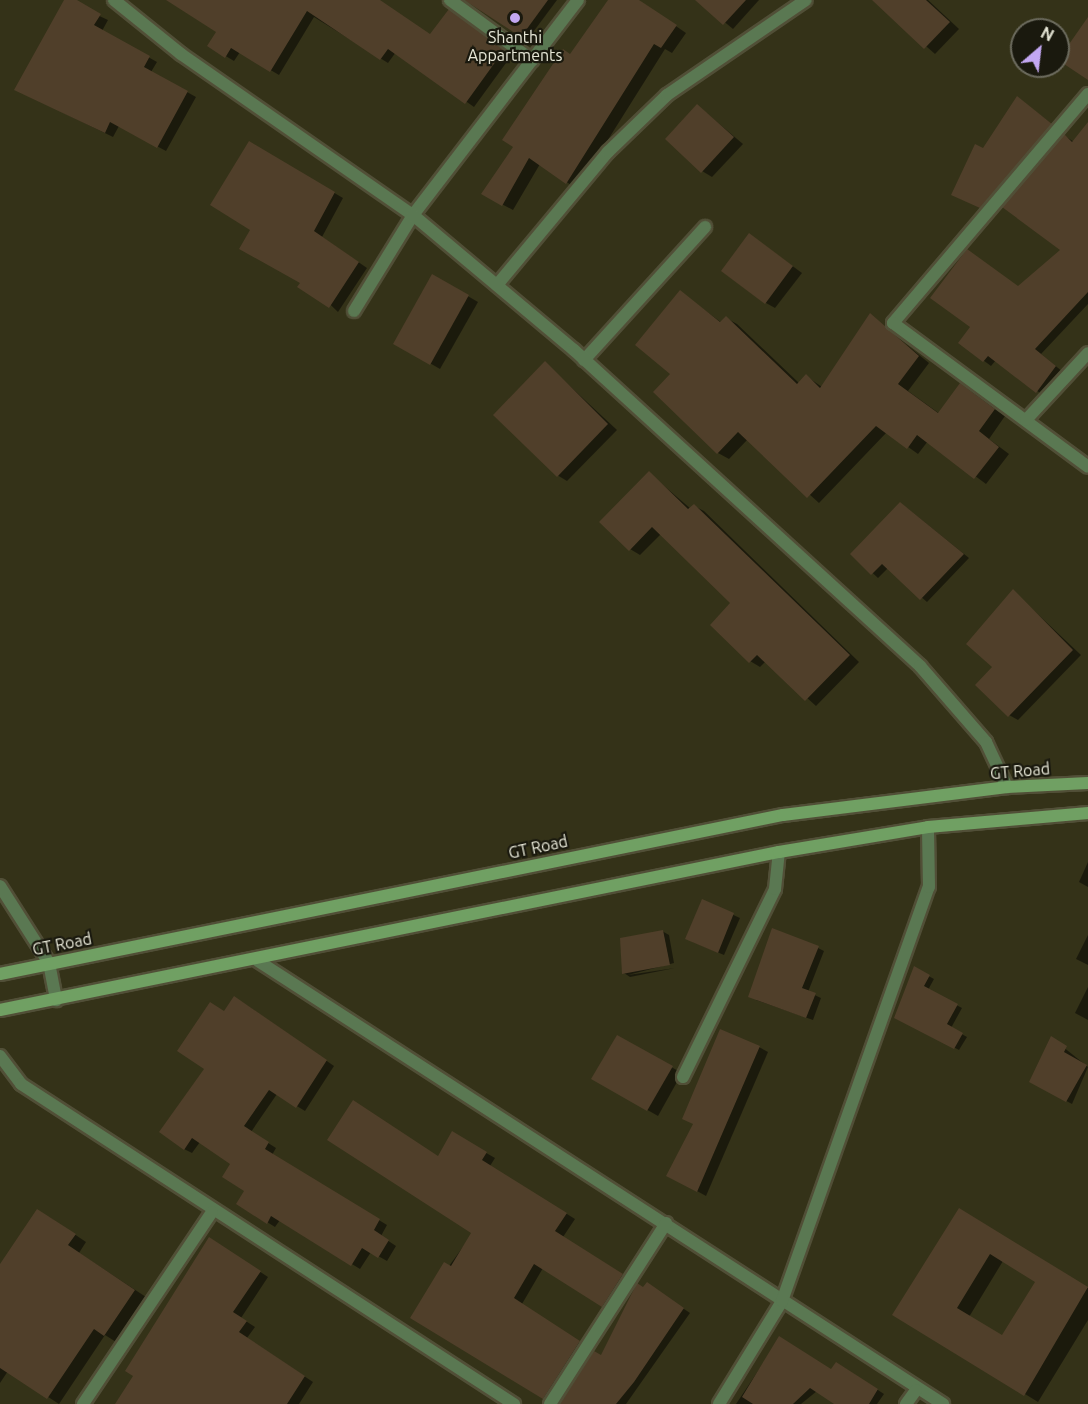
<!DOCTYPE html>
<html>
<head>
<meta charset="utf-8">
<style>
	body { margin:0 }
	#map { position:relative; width:1088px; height:1404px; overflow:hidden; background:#343218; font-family:Ubuntu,sans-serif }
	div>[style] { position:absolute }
	.shadow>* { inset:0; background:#0007 }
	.building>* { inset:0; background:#503f2a }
	.roads { filter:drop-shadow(2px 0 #514f37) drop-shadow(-2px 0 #514f37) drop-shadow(0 2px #514f37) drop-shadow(0 -2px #514f37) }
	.minor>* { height:12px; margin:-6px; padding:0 6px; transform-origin:6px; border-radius:6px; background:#5a7852 }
	.tertiary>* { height:12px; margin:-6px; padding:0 6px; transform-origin:6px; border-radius:6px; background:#5a7852 }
	.secondary>* { height:12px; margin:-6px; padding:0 6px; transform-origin:6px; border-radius:6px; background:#70a063 }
	.dots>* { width:16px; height:16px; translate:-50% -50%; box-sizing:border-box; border:3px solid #1a190e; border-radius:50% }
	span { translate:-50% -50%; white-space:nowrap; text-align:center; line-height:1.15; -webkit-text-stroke:4.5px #1a190e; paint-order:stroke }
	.poi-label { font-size:16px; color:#e7e7d7 }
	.street-label { font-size:16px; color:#e7e7d7 }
	.north { position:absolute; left:1010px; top:18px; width:60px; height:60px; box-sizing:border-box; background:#1a190e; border:2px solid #6c6b5e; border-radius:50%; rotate:28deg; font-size:16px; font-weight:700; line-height:24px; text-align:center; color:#e7e7d7 }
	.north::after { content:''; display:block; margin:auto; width:21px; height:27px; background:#c3a7f2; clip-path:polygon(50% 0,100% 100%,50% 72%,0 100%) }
</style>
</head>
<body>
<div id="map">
	<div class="shadow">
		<div style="clip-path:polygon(65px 0,108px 20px,102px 31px,157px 62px,151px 72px,196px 97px,166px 151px,119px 126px,113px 137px,23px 93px)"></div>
		<div style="clip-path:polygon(168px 0,378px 0,431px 36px,457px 16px,511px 56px,474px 107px,396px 52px,388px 63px,314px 17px,279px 75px,240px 52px,234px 61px,209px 46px,218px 31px)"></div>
		<div style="clip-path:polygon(467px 0,557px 0,528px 39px)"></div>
		<div style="clip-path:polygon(609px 0,638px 0,686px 33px,672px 53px,665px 49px,577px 189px,540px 164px,513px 210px,483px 194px)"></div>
		<div style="clip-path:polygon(698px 0,759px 0,733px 29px)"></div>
		<div style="clip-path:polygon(884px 0,928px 0,959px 29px,935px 54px,879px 5px)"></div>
		<div style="clip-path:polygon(1018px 98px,1057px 128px,987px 210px,959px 198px)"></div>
		<div style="clip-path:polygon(698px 106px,743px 144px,712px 177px,702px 171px)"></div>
		<div style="clip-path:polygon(1088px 124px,1088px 304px,1041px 354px,1063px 372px,1044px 396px,996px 360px,991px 366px,960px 343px,1062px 250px,1065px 136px,1074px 142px)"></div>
		<div style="clip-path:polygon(249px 143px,343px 198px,322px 237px,367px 268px,338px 312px,252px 229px)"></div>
		<div style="clip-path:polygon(750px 235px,802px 273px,775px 308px,766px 303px)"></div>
		<div style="clip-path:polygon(433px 276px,478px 302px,440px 369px,395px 343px)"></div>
		<div style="clip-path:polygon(680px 292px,722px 323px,726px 318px,737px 324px,799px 383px,806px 376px,822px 387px,870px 315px,929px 363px,908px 391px,940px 414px,960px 385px,971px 391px,1005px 416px,989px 439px,1009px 454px,986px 484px,928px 441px,918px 454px,887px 432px,819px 503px,748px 439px,729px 459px,718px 453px,673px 374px)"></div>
		<div style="clip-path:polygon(545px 363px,617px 430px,567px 481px,557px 475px)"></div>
		<div style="clip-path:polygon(649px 473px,691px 509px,694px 506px,704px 511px,859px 662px,816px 706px,766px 661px,760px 667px,750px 661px,732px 603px,661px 534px,640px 555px,630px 549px)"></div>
		<div style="clip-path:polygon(907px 508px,969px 558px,927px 602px,888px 568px,878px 578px,852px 554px)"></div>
		<div style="clip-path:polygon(1013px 591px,1081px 655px,1018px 720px,1009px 715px,994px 667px)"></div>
		<div style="clip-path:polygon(1088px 862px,1088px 887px,1079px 882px)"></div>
		<div style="clip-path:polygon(703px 901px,740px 918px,724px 955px,693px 942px)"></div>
		<div style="clip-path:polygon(662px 931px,669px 935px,674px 963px,628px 975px,675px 968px,630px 977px,624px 973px)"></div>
		<div style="clip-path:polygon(1088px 935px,1088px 965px,1076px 959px)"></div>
		<div style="clip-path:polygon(818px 948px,824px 951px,808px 992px,821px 998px,813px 1020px,756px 1000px)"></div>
		<div style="clip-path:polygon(914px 968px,934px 979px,928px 990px,962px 1008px,951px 1028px,967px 1037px,959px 1050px,896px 1017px)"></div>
		<div style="clip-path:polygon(1088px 987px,1088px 1020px,1075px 1013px)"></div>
		<div style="clip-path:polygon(242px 1002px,334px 1066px,305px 1111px,277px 1094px,251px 1132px,276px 1148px,272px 1155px,387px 1225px,381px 1236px,396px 1246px,387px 1261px,371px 1252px,360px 1269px,280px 1220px,275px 1227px,238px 1204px,246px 1190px,232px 1163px,200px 1142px,192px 1153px,184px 1149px,225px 1012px)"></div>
		<div style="clip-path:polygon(617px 1037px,682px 1073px,658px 1116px,593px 1079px)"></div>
		<div style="clip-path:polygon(1052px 1038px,1088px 1067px,1072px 1104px,1031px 1082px)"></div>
		<div style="clip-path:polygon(759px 1047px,768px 1052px,706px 1196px,668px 1175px)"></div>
		<div style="clip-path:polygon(453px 1134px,495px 1158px,490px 1166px,575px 1219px,563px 1237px,631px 1280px,612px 1311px,543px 1268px,522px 1304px,588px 1348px,553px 1403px,412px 1317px,473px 1233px,439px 1157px)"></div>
		<div style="clip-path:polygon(49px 1217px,86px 1242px,79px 1253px,146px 1297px,116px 1342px,105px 1335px,59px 1404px,8px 1371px,0 1383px,0 1267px)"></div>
		<div style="clip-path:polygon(evenodd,972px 1217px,1088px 1288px,1088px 1320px,1038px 1402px,895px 1315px,972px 1217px,1003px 1261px,1037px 1281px,1002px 1337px,969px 1317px,1003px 1261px)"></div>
		<div style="clip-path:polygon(218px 1244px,268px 1277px,241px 1318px,255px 1327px,247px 1338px,313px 1382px,299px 1404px,116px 1404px)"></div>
		<div style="clip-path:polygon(653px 1288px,690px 1313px,626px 1404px,561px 1404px,602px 1357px,644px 1289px)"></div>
		<div style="clip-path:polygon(780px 1338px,832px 1371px,843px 1367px,884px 1394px,877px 1404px,837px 1404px,817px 1391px,801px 1404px,736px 1404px)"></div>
	</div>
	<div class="building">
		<div style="clip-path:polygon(64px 0,77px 0,101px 14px,94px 25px,150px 56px,144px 67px,188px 91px,157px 148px,110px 122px,105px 133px,14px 90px)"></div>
		<div style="clip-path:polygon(166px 0,380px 0,430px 34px,449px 9px,504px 50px,465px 104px,388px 49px,380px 60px,307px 11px,270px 72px,231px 48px,225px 58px,207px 46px,216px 32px)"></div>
		<div style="clip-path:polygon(464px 0,548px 0,521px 37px)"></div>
		<div style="clip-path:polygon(608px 0,639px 0,677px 25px,661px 48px,654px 44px,566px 184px,529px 158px,502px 206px,481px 194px,513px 147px,502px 140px,563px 49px,570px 54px)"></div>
		<div style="clip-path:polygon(695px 0,746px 0,723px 25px)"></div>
		<div style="clip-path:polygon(872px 0,926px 0,950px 22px,924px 49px)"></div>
		<div style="clip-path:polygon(1088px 17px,1088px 80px,1058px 60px)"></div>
		<div style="clip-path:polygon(1017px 96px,1052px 124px,980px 208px,951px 195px,975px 144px,983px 148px)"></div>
		<div style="clip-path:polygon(697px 104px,734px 137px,701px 173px,665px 139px)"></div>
		<div style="clip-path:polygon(1088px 122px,1088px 292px,1035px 349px,1056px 366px,1036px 393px,988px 356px,983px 362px,958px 343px,970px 327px,930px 298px,967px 249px,1018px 286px,1060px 250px,1002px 207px,1064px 134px,1072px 142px)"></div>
		<div style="clip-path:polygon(249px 141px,335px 192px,314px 231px,359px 262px,329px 308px,297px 287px,300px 283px,239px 249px,250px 230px,210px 205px)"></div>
		<div style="clip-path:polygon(749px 233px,793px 266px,765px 304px,721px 271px)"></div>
		<div style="clip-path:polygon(432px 274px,469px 295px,430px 365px,393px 344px)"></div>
		<div style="clip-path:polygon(680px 290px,720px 322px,726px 316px,797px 384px,806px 374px,820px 388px,870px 313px,919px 356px,898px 384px,938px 413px,960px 383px,995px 409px,979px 431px,999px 447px,974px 479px,917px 435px,907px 449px,876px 426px,807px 498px,738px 432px,717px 454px,653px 392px,670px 374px,635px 345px)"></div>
		<div style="clip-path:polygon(545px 361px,608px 424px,557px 477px,493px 415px)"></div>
		<div style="clip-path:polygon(649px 471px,688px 509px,694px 504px,850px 655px,805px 701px,757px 655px,749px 663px,710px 625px,730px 603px,652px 527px,629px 551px,599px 522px)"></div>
		<div style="clip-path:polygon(900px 502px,964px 554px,920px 600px,882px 564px,871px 575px,850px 554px)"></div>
		<div style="clip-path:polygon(1013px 589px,1073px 650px,1008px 717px,975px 685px,992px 667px,966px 644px)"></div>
		<div style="clip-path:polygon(702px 899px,734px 913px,718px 953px,685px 939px)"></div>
		<div style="clip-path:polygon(772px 928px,819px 946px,802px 988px,816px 993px,806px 1018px,748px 997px)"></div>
		<div style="clip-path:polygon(663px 930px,670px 965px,622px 974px,620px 938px)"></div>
		<div style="clip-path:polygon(914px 966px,930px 975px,924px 986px,958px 1004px,947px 1024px,963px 1033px,954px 1049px,894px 1018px)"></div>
		<div style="clip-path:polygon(234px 996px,327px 1060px,296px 1108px,269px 1090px,244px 1126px,269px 1142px,265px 1149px,380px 1219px,374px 1230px,389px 1240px,378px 1258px,362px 1248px,351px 1266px,271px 1216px,267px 1224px,236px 1204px,244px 1191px,222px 1177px,230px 1164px,192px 1138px,184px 1150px,159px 1132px,204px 1069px,177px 1051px,210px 1002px,224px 1011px)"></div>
		<div style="clip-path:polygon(720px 1029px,760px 1046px,697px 1192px,666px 1176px,693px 1124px,682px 1119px)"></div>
		<div style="clip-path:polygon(617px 1035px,673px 1066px,647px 1111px,591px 1079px)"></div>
		<div style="clip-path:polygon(1051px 1036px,1067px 1046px,1064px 1052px,1087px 1065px,1066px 1102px,1029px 1082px)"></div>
		<div style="clip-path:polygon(353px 1100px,438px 1156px,452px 1131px,487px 1152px,482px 1160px,567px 1213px,555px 1231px,623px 1274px,602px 1307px,534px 1264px,514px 1298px,580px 1341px,543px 1399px,410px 1318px,444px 1262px,451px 1266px,471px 1233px,327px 1140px)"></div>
		<div style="clip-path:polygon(evenodd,959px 1208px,1088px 1287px,1024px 1396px,892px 1315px,959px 1208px,990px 1254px,1035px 1282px,1002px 1335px,957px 1308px,990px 1254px)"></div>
		<div style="clip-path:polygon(37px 1209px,76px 1234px,68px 1245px,135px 1290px,104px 1336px,94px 1329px,47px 1399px,0 1368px,0 1264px)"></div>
		<div style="clip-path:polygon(209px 1237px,261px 1271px,233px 1312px,247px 1321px,239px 1332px,305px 1376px,287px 1404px,115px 1404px,133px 1376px,125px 1371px)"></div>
		<div style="clip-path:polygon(647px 1282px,684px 1308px,634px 1382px,616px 1404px,560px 1404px,594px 1351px,601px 1355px,637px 1283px,643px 1287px)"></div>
		<div style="clip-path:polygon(779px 1336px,831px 1369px,836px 1362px,878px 1389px,869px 1404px,834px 1404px,810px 1388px,793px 1404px,753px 1404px,742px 1397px)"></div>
	</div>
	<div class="roads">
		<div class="minor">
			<div style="left:450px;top:0;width:102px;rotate:36.2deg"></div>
			<div style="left:1088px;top:94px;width:301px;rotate:130.4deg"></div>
			<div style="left:893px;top:323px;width:242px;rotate:36.4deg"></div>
			<div style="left:497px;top:285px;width:173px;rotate:-50.2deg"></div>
			<div style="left:608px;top:152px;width:82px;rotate:-44deg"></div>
			<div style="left:667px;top:95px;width:168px;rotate:-34.4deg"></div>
			<div style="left:354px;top:311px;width:113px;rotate:-58.4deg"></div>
			<div style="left:413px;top:215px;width:271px;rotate:-52.5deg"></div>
			<div style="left:584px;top:360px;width:180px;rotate:-47.7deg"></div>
			<div style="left:1026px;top:420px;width:91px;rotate:-47.2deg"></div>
			<div style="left:0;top:886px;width:91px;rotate:57.5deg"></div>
			<div style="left:49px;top:963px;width:38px;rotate:79deg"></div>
			<div style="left:258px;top:961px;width:816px;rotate:32.89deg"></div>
			<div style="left:0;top:1056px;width:35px;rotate:53deg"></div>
			<div style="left:21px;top:1084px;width:588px;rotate:32.99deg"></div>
			<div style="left:683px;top:1077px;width:209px;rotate:-63.9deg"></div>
			<div style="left:775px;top:889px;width:37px;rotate:-84deg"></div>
			<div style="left:83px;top:1404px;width:231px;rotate:-56.1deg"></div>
			<div style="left:550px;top:1404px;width:215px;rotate:-57.3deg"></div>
			<div style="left:719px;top:1404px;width:121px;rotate:-58.5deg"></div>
			<div style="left:782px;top:1301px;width:439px;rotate:-70.5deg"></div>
			<div style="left:929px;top:887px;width:60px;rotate:-91deg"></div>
			<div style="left:906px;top:1404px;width:17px;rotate:-54deg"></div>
		</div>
		<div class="tertiary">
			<div style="left:114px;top:0;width:86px;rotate:38.9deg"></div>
			<div style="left:181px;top:54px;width:282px;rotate:34.8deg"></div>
			<div style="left:413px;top:215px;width:210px;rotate:40deg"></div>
			<div style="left:574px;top:350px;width:469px;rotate:42.4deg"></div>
			<div style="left:920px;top:666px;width:101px;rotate:49deg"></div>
			<div style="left:986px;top:742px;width:50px;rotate:65deg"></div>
		</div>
		<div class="secondary">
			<div style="left:0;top:974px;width:799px;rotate:-11.48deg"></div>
			<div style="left:783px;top:815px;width:226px;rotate:-7.1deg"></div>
			<div style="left:1007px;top:787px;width:81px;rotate:-2.8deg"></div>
			<div style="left:0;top:1010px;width:795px;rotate:-11.47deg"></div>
			<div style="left:779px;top:852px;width:151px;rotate:-9.5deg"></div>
			<div style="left:928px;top:827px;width:161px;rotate:-5deg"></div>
		</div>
	</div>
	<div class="dots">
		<div style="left:515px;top:18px;background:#c3a7f2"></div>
	</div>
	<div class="poi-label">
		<span style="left:515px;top:46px">Shanthi<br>Appartments</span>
	</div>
	<div class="street-label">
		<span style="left:1020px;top:771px;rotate:-5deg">GT Road</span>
		<span style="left:538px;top:847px;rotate:-12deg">GT Road</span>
		<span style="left:62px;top:944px;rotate:-11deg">GT Road</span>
	</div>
	<div class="north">N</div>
</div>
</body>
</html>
